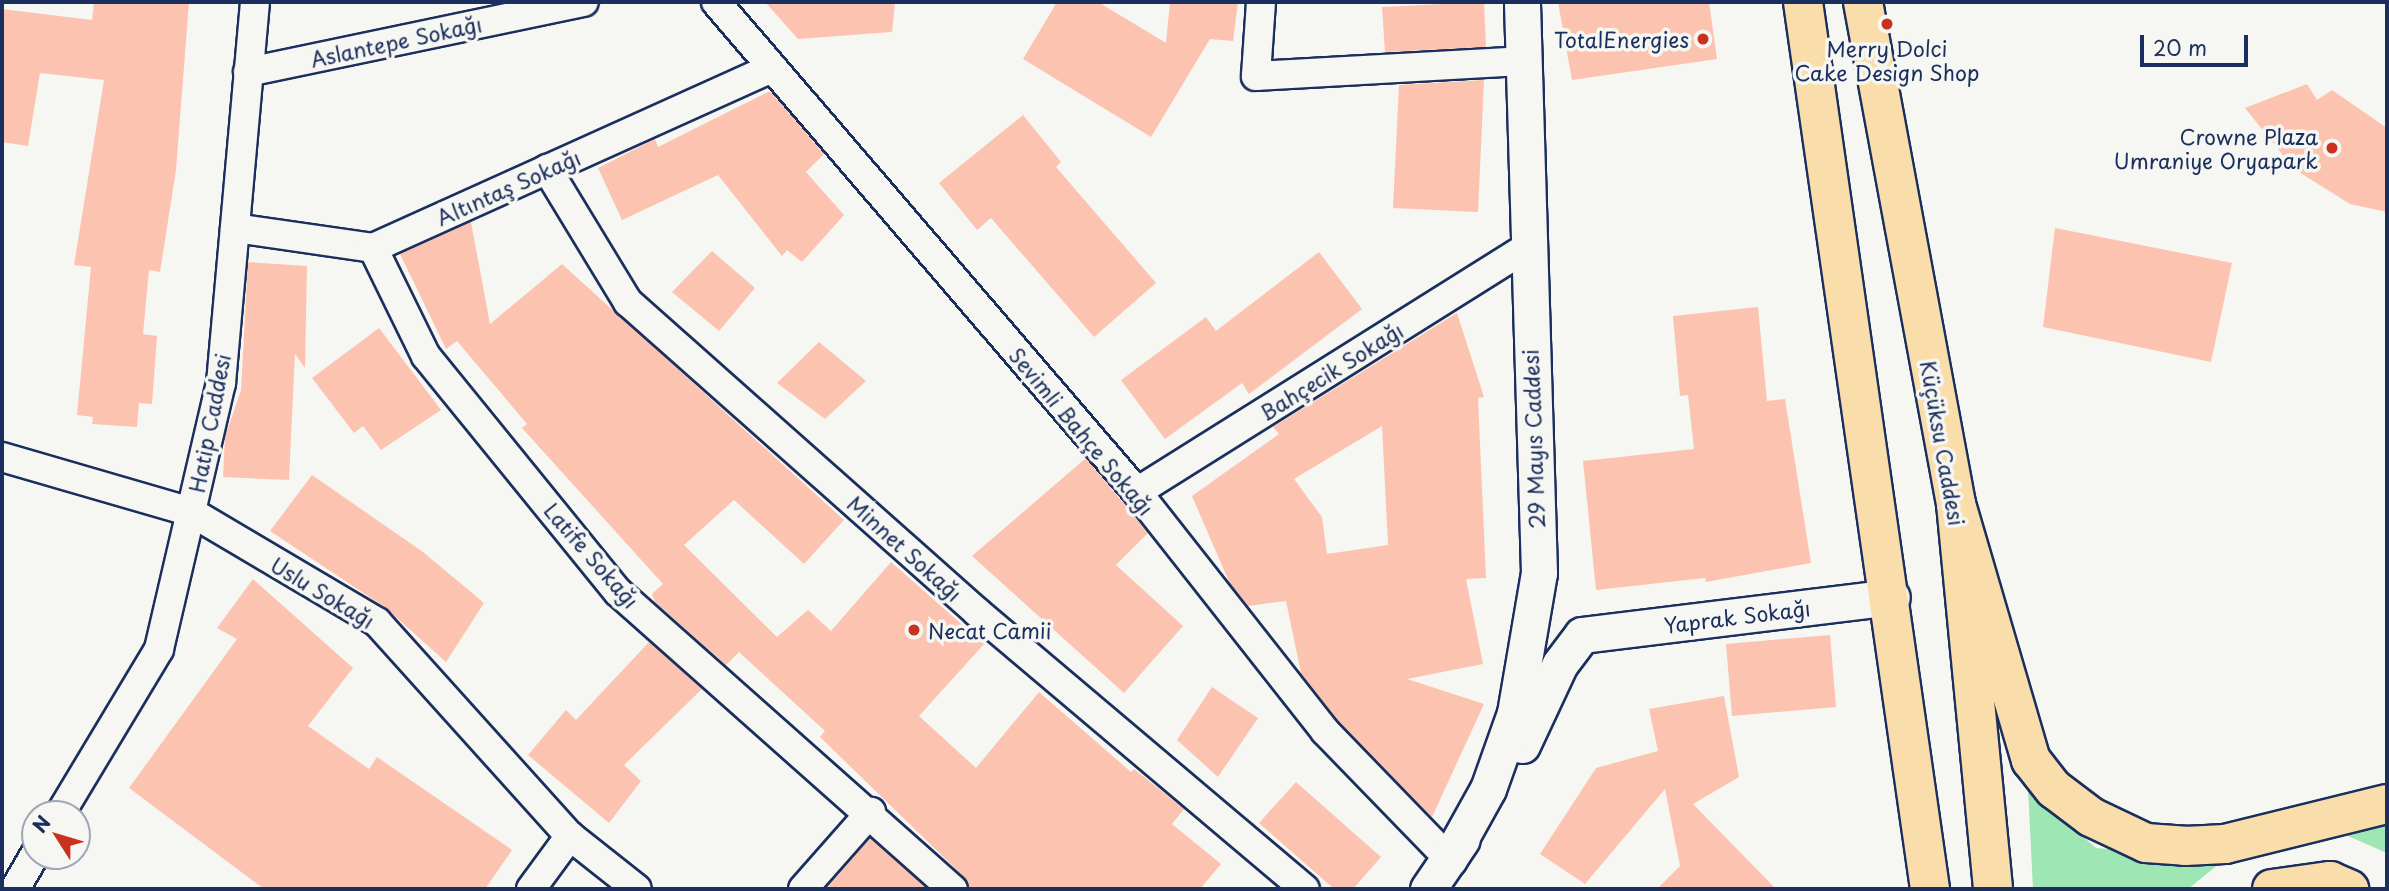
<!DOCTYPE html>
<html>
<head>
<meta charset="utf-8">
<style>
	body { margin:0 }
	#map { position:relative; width:2389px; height:891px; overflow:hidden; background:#f6f6f2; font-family:"Playpen Sans",sans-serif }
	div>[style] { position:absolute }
	.green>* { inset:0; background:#9ee6b4 }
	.building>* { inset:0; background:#fcc4b0 }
	.roads { filter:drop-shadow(2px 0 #1b2f5e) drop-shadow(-2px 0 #1b2f5e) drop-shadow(0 2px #1b2f5e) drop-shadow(0 -2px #1b2f5e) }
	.minor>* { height:28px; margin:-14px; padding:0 14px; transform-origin:14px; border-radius:14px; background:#f6f6f2 }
	.tertiary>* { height:35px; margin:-17.5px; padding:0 17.5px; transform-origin:17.5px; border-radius:17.5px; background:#f6f6f2 }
	.primary>* { height:38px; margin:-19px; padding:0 19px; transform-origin:19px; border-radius:19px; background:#f9deab }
	.trunk>* { height:38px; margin:-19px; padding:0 19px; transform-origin:19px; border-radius:19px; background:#f9deab }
	.dots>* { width:19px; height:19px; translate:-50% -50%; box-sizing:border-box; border:4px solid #f6f6f2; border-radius:50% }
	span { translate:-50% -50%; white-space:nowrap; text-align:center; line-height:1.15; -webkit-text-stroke:7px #f6f6f2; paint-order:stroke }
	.poi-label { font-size:21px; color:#1b2f5e }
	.right { translate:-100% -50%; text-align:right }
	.left { translate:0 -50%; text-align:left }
	.street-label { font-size:21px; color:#1b2f5e }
	.frame { position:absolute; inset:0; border:4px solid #1b2f5e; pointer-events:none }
	.north { position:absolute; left:21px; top:800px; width:70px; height:70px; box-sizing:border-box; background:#f6f6f2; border:2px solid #9ea6b7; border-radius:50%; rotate:307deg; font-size:19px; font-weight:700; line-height:28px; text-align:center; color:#1b2f5e }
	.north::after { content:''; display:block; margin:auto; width:24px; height:32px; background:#c8321e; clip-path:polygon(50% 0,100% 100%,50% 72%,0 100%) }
	.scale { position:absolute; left:2140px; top:35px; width:108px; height:32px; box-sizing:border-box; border:4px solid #1b2f5e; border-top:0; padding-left:9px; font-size:21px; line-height:24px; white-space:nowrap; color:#1b2f5e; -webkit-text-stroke:5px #f6f6f2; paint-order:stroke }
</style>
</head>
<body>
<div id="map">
	<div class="green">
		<div style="clip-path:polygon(2028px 789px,2096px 848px,2225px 859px,2188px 889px,2033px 889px)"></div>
		<div style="clip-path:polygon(2387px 822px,2387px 853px,2341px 833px)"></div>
	</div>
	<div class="building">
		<div style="clip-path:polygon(94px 2px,189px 2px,176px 170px,160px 272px,149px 270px,143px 334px,157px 336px,152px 404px,139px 403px,137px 427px,92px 424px,93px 417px,77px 415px,91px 267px,74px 265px,104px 80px,40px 73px,28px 146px,2px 142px,2px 9px,92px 20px)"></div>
		<div style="clip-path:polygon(765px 2px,895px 2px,892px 32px,798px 39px)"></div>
		<div style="clip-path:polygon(1057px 2px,1098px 2px,1166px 43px,1170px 2px,1238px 2px,1233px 41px,1210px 39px,1151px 137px,1023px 59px)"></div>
		<div style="clip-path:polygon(1484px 2px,1486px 47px,1385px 52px,1382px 7px)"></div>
		<div style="clip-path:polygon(1558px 2px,1709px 2px,1717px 59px,1572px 80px)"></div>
		<div style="clip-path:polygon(1484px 80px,1478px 212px,1393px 208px,1399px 85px)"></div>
		<div style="clip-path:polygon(2307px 84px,2317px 100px,2332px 90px,2387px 128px,2387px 212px,2350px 204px,2294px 169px,2245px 108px)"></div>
		<div style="clip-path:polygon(770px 91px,824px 154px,806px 172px,844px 215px,802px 262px,787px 250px,782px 256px,718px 175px,622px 220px,598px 168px,655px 139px,658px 147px)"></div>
		<div style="clip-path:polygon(1023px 115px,1061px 162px,1056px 167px,1156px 283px,1094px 337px,991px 218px,977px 230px,939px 183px)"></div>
		<div style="clip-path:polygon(471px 222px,490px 324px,562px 264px,844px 520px,804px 564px,734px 500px,684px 545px,777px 637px,808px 610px,831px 631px,891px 562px,984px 644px,919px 716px,976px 768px,1039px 692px,1131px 772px,1134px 769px,1184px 809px,1172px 824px,1221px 864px,1200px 889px,969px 889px,964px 877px,820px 737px,825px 731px,739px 652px,726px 665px,655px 602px,652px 594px,663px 584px,522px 428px,527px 424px,457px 341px,446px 349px,400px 254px)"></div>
		<div style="clip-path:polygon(2055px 228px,2232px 263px,2211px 362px,2043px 327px)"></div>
		<div style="clip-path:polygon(712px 251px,755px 288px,719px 331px,672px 292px)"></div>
		<div style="clip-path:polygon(1319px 252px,1362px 309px,1249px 394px,1242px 383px,1165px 439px,1121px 380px,1206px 317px,1216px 331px)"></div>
		<div style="clip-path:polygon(248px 262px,307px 266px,305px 368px,295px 354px,289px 480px,223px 477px,225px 437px,241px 390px)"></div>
		<div style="clip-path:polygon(1758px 307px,1767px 401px,1785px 399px,1811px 563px,1706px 582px,1705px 578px,1596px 590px,1583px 461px,1694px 449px,1688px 395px,1680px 396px,1673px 316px)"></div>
		<div style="clip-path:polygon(evenodd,1457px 313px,1484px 397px,1478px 398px,1486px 578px,1466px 579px,1483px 664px,1407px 679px,1484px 704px,1432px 817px,1338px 720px,1301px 673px,1286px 601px,1248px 606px,1230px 584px,1192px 496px,1279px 434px,1273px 427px,1457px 313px,1382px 426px,1388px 545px,1327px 554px,1322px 517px,1294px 479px,1382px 426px)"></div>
		<div style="clip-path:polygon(379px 328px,441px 410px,381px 450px,363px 426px,354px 433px,312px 378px)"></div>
		<div style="clip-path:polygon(819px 342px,866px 381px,825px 419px,777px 383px)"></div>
		<div style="clip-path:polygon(1086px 458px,1148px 533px,1116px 565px,1183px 626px,1124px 693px,972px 556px)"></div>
		<div style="clip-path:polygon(312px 475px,423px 552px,484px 603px,446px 662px,386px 608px,270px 531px)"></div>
		<div style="clip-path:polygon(253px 579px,353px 668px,308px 726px,369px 769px,377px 757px,512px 850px,485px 889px,264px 889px,129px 788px,237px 639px,217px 628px)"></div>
		<div style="clip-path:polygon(1830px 635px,1836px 707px,1732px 716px,1726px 644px)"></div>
		<div style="clip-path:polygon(649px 642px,702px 689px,624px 765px,641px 781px,609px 823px,528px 755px,566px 710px,576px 720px)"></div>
		<div style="clip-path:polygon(1212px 687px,1258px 718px,1218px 777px,1177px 740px)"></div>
		<div style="clip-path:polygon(1724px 696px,1739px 777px,1693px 804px,1776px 889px,1657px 889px,1680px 866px,1665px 789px,1585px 884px,1540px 854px,1596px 768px,1658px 751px,1649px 709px)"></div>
		<div style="clip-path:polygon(1296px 782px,1381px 857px,1353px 889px,1334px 889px,1259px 823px)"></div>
		<div style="clip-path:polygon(870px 838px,928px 889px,826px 889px)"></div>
	</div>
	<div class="roads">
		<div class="minor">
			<div style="left:716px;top:2px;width:646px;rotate:49.33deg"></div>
			<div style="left:1137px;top:492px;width:304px;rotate:51.8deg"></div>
			<div style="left:1325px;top:731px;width:178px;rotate:45.9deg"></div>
			<div style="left:1261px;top:2px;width:74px;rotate:93.9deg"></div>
			<div style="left:1256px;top:76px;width:270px;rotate:-3.2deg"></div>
			<div style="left:248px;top:72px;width:343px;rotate:-11.8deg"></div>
			<div style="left:547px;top:169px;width:156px;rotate:58.7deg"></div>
			<div style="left:628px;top:302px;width:467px;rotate:41.6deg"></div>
			<div style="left:977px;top:612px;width:429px;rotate:40.2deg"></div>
			<div style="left:235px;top:228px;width:139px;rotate:8.2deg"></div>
			<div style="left:373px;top:248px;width:437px;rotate:-24.3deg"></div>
			<div style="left:373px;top:248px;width:120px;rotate:63.9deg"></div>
			<div style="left:426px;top:356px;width:304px;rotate:50.9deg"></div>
			<div style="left:618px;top:592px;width:448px;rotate:41.6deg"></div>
			<div style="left:2px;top:457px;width:197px;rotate:16.2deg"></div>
			<div style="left:191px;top:512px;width:216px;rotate:30.6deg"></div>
			<div style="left:377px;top:622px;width:288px;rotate:48deg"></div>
			<div style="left:570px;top:836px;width:85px;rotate:38.3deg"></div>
			<div style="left:1137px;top:492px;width:458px;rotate:-32.1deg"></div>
			<div style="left:60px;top:814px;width:192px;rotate:-59deg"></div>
			<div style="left:159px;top:649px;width:273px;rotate:-76.9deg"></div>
			<div style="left:221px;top:383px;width:383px;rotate:-84.9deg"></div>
			<div style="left:15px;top:889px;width:39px;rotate:-60deg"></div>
			<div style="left:531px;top:889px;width:66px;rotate:-53.7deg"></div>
			<div style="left:803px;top:889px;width:103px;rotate:-48.6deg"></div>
		</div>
		<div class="tertiary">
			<div style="left:1582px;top:635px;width:312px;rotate:-7deg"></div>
			<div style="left:1522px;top:745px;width:89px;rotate:-64.9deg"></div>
			<div style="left:1560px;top:664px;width:36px;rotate:-53deg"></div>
			<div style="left:1449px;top:859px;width:80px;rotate:-60.9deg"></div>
			<div style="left:1488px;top:789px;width:81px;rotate:-70.4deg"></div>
			<div style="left:1515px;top:713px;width:142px;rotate:-80.3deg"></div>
			<div style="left:1539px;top:573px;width:571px;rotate:-91.71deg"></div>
			<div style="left:1428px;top:889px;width:60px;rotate:-55.8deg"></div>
		</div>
		<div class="primary">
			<div style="left:1803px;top:2px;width:896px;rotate:81.85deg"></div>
			<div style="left:1863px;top:2px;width:511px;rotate:79.5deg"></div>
			<div style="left:1956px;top:504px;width:387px;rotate:84.5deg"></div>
		</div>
		<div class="trunk">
			<div style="left:1956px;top:504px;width:267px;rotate:73.7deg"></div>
			<div style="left:2031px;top:760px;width:37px;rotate:52deg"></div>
			<div style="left:2054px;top:789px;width:46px;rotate:37.1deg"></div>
			<div style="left:2091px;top:817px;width:61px;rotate:25.3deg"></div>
			<div style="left:2146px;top:843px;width:39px;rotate:4deg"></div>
			<div style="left:2185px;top:846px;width:40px;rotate:-2.9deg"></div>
			<div style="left:2225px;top:844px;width:167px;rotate:-13.9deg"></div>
			<div style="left:2272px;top:889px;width:59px;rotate:-7.9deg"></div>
			<div style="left:2330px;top:881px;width:21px;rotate:23deg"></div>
		</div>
	</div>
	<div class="dots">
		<div style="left:1887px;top:24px;background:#c8321e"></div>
		<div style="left:1703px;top:39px;background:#c8321e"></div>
		<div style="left:2332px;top:148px;background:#c8321e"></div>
		<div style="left:914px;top:630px;background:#c8321e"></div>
	</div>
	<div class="poi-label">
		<span class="right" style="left:1689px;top:39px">TotalEnergies</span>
		<span style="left:1887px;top:60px">Merry Dolci<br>Cake Design Shop</span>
		<span class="right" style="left:2318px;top:148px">Crowne Plaza<br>Umraniye Oryapark</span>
		<span class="left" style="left:928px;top:630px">Necat Camii</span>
	</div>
	<div class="street-label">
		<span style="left:396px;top:41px;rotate:-12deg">Aslantepe Sokağı</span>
		<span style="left:508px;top:187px;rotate:-24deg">Altıntaş Sokağı</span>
		<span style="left:1331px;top:371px;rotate:-32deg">Bahçecik Sokağı</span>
		<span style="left:209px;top:423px;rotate:-79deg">Hatip Caddesi</span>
		<span style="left:1082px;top:431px;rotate:50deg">Sevimli Bahçe Sokağı</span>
		<span style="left:1533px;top:439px;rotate:-92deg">29 Mayıs Caddesi</span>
		<span style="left:1943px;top:443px;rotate:80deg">Küçüksu Caddesi</span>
		<span style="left:905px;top:548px;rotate:42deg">Minnet Sokağı</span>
		<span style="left:592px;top:555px;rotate:49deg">Latife Sokağı</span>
		<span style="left:323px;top:592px;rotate:31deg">Uslu Sokağı</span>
		<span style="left:1737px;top:616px;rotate:-7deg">Yaprak Sokağı</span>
	</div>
	<div class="frame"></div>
	<div class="north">N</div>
	<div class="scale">20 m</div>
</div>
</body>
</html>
